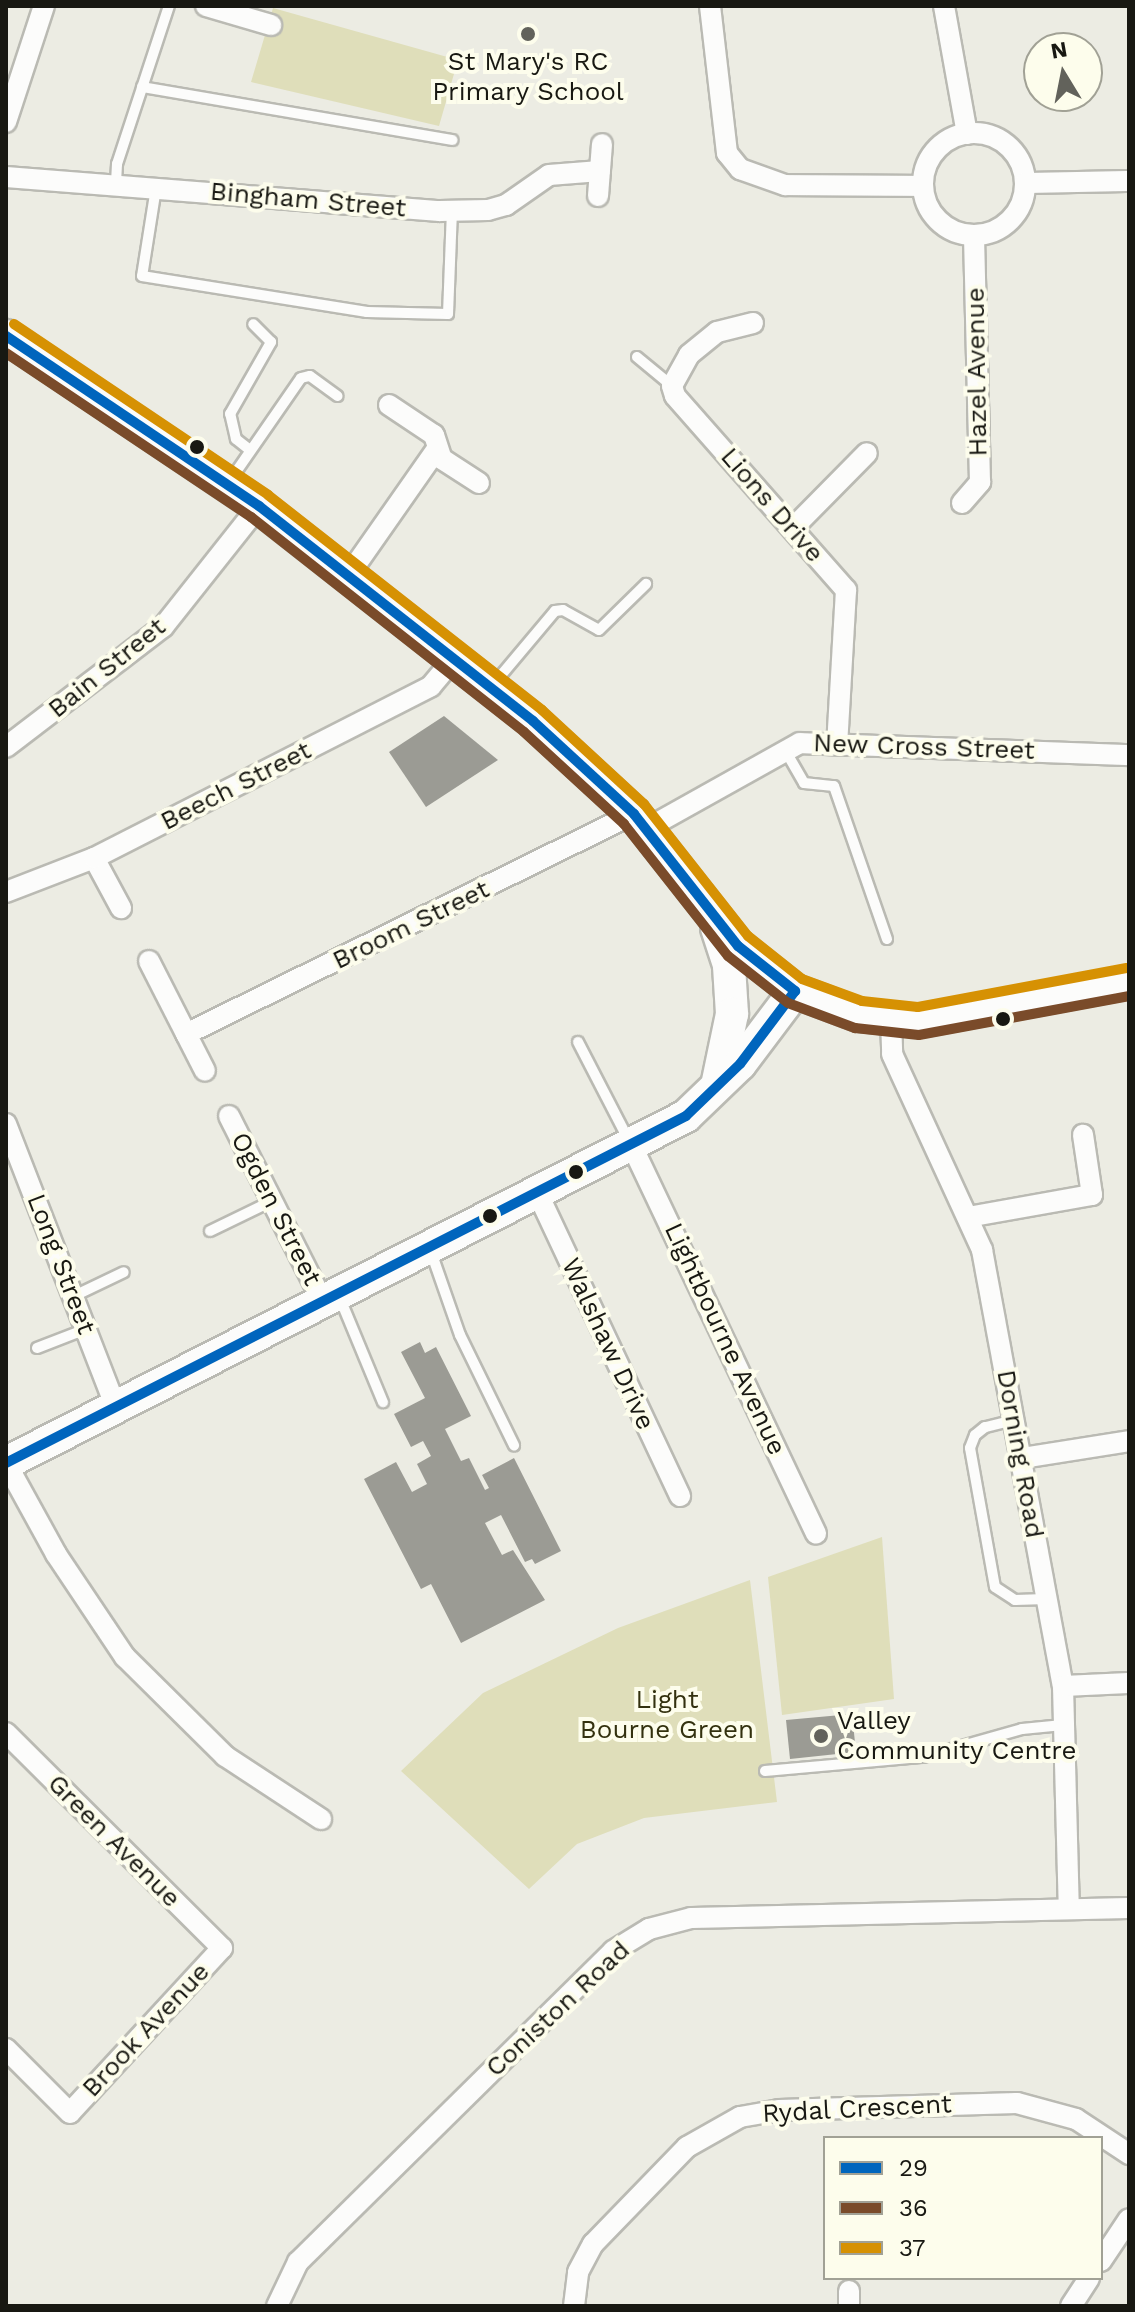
<!DOCTYPE html>
<html>
<head>
<meta charset="utf-8">
<style>
	body { margin:0 }
	#map { position:relative; width:1135px; height:2312px; overflow:hidden; background:#ecece3; font-family:"Work Sans",sans-serif }
	div>[style] { position:absolute }
	.green>* { inset:0; background:#dfdeba }
	.building>* { inset:0; background:#9b9b94 }
	.roads { filter:drop-shadow(2px 0 #babab3) drop-shadow(-2px 0 #babab3) drop-shadow(0 2px #babab3) drop-shadow(0 -2px #babab3) }
	.lane>* { height:10px; margin:-5px; padding:0 5px; transform-origin:5px; border-radius:5px; background:#fcfcfb }
	.street>* { height:20px; margin:-10px; padding:0 10px; transform-origin:10px; border-radius:10px; background:#fcfcfb }
	.street>.ring { margin:-10px; padding:0; box-sizing:content-box; background:none; border:20px solid #fcfcfb; border-radius:50% }
	.primary>* { height:32px; margin:-16px; padding:0 16px; transform-origin:16px; border-radius:16px; background:#fcfcfb }
	.bus-1>* { height:10px; margin:-5px; padding:0 5px; transform-origin:5px; border-radius:5px; background:#0065bd }
	.bus-2>* { height:10px; margin:-5px; padding:0 5px; transform-origin:5px; border-radius:5px; background:#7a4b2a }
	.bus-3>* { height:10px; margin:-5px; padding:0 5px; transform-origin:5px; border-radius:5px; background:#d69103 }
	.dots>* { width:22px; height:22px; translate:-50% -50%; box-sizing:border-box; border:4px solid #fdfdec; border-radius:50% }
	span { translate:-50% -50%; white-space:nowrap; text-align:center; line-height:1.15; -webkit-text-stroke:8px #fdfdec; paint-order:stroke }
	.poi-label { font-size:26px; color:#181812 }
	.left { translate:0 -50%; text-align:left }
	.street-label { font-size:26px; color:#181812 }
	.park-label { font-size:26px; color:#33310f }
	.frame { position:absolute; inset:0; border:8px solid #181812; pointer-events:none }
	.legend { position:absolute; left:823px; top:2136px; width:280px; height:144px; box-sizing:border-box; background:#fdfdec; border:2px solid #a1a195; margin:0; padding:10px 14px; list-style:none; font-size:24px; color:#181812 }
	.legend li { display:flex; align-items:center; gap:16px; height:40px }
	.legend b { width:40px; border:2px solid #a1a195 }
	.north { position:absolute; left:1023px; top:32px; width:80px; height:80px; box-sizing:border-box; background:#fdfdec; border:2px solid #a1a195; border-radius:50%; rotate:350deg; font-size:22px; font-weight:700; line-height:32px; text-align:center; color:#181812 }
	.north::after { content:''; display:block; margin:auto; width:28px; height:36px; background:#62625b; clip-path:polygon(50% 0,100% 100%,50% 72%,0 100%) }
</style>
</head>
<body>
<div id="map">
	<div class="green">
		<div style="clip-path:polygon(273px 8px,458px 60px,439px 126px,251px 82px)"></div>
		<div style="clip-path:polygon(882px 1537px,894px 1699px,782px 1715px,768px 1577px)"></div>
		<div style="clip-path:polygon(750px 1580px,777px 1802px,644px 1818px,577px 1844px,529px 1889px,401px 1771px,483px 1693px,618px 1628px)"></div>
	</div>
	<div class="building">
		<div style="clip-path:polygon(444px 716px,498px 760px,426px 807px,389px 752px)"></div>
		<div style="clip-path:polygon(420px 1342px,425px 1353px,436px 1347px,471px 1416px,445px 1429px,461px 1461px,469px 1458px,485px 1490px,489px 1488px,482px 1475px,514px 1458px,561px 1551px,535px 1564px,532px 1559px,525px 1562px,501px 1515px,485px 1523px,502px 1555px,513px 1550px,545px 1600px,461px 1643px,431px 1584px,421px 1589px,364px 1479px,396px 1462px,412px 1492px,427px 1484px,417px 1464px,431px 1456px,423px 1441px,411px 1447px,394px 1414px,425px 1398px,401px 1352px)"></div>
		<div style="clip-path:polygon(852px 1714px,856px 1752px,790px 1759px,786px 1720px)"></div>
	</div>
	<div class="roads">
		<div class="lane">
			<div style="left:142px;top:87px;width:315px;rotate:9.7deg"></div>
			<div style="left:116px;top:183px;width:19px;rotate:-87deg"></div>
			<div style="left:117px;top:164px;width:166px;rotate:-71.8deg"></div>
			<div style="left:156px;top:188px;width:89px;rotate:99deg"></div>
			<div style="left:142px;top:276px;width:228px;rotate:9.1deg"></div>
			<div style="left:367px;top:312px;width:81px;rotate:1.4deg"></div>
			<div style="left:448px;top:314px;width:103px;rotate:-87.8deg"></div>
			<div style="left:637px;top:357px;width:45px;rotate:39.6deg"></div>
			<div style="left:250px;top:450px;width:18px;rotate:-142deg"></div>
			<div style="left:236px;top:439px;width:26px;rotate:-103deg"></div>
			<div style="left:230px;top:414px;width:83px;rotate:-60.3deg"></div>
			<div style="left:271px;top:342px;width:25px;rotate:-135deg"></div>
			<div style="left:229px;top:482px;width:126px;rotate:-55.3deg"></div>
			<div style="left:301px;top:378px;width:9px;rotate:-13deg"></div>
			<div style="left:310px;top:376px;width:34px;rotate:36deg"></div>
			<div style="left:492px;top:686px;width:98px;rotate:-50deg"></div>
			<div style="left:555px;top:611px;width:8px;rotate:-7deg"></div>
			<div style="left:563px;top:610px;width:41px;rotate:29.1deg"></div>
			<div style="left:599px;top:630px;width:66px;rotate:-44.4deg"></div>
			<div style="left:785px;top:750px;width:38px;rotate:60deg"></div>
			<div style="left:804px;top:783px;width:30px;rotate:6deg"></div>
			<div style="left:834px;top:786px;width:162px;rotate:70.9deg"></div>
			<div style="left:578px;top:1042px;width:111px;rotate:62.7deg"></div>
			<div style="left:210px;top:1231px;width:69px;rotate:-25.8deg"></div>
			<div style="left:430px;top:1249px;width:91px;rotate:70.8deg"></div>
			<div style="left:460px;top:1335px;width:123px;rotate:63.9deg"></div>
			<div style="left:74px;top:1296px;width:55px;rotate:-25.6deg"></div>
			<div style="left:339px;top:1296px;width:115px;rotate:67.5deg"></div>
			<div style="left:37px;top:1348px;width:53px;rotate:-21.2deg"></div>
			<div style="left:1014px;top:1420px;width:30px;rotate:166deg"></div>
			<div style="left:985px;top:1427px;width:13px;rotate:141deg"></div>
			<div style="left:975px;top:1435px;width:14px;rotate:111deg"></div>
			<div style="left:970px;top:1448px;width:141px;rotate:79.8deg"></div>
			<div style="left:995px;top:1587px;width:24px;rotate:33deg"></div>
			<div style="left:1015px;top:1600px;width:31px;rotate:-2deg"></div>
			<div style="left:765px;top:1771px;width:159px;rotate:-5.1deg"></div>
			<div style="left:923px;top:1757px;width:103px;rotate:-15.8deg"></div>
			<div style="left:1022px;top:1729px;width:41px;rotate:-5.6deg"></div>
		</div>
		<div class="street">
			<div style="left:206px;top:6px;width:68px;rotate:16.3deg"></div>
			<div style="left:710px;top:6px;width:148px;rotate:83.4deg"></div>
			<div style="left:727px;top:153px;width:21px;rotate:51deg"></div>
			<div style="left:740px;top:169px;width:48px;rotate:19.6deg"></div>
			<div style="left:785px;top:185px;width:138px;rotate:0.4deg"></div>
			<div style="left:944px;top:6px;width:130px;rotate:79.8deg"></div>
			<div style="left:6px;top:122px;width:122px;rotate:-71.9deg"></div>
			<div class="ring" style="left:923px;top:133px;width:82px;height:82px"></div>
			<div style="left:6px;top:177px;width:435px;rotate:4.5deg"></div>
			<div style="left:440px;top:211px;width:48px;rotate:-1.2deg"></div>
			<div style="left:488px;top:210px;width:19px;rotate:-16deg"></div>
			<div style="left:506px;top:205px;width:52px;rotate:-34.9deg"></div>
			<div style="left:549px;top:175px;width:51px;rotate:-4.5deg"></div>
			<div style="left:1025px;top:183px;width:104px;rotate:-1.1deg"></div>
			<div style="left:598px;top:196px;width:52px;rotate:-85.6deg"></div>
			<div style="left:753px;top:323px;width:37px;rotate:166deg"></div>
			<div style="left:717px;top:332px;width:36px;rotate:141deg"></div>
			<div style="left:689px;top:355px;width:35px;rotate:119deg"></div>
			<div style="left:672px;top:386px;width:10px;rotate:73deg"></div>
			<div style="left:675px;top:396px;width:259px;rotate:48.6deg"></div>
			<div style="left:846px;top:590px;width:154px;rotate:93.3deg"></div>
			<div style="left:389px;top:405px;width:54px;rotate:33.7deg"></div>
			<div style="left:434px;top:435px;width:25px;rotate:72deg"></div>
			<div style="left:442px;top:459px;width:44px;rotate:33deg"></div>
			<div style="left:962px;top:503px;width:28px;rotate:-49deg"></div>
			<div style="left:980px;top:482px;width:247px;rotate:-91.4deg"></div>
			<div style="left:793px;top:528px;width:105px;rotate:-45.4deg"></div>
			<div style="left:348px;top:576px;width:155px;rotate:-55deg"></div>
			<div style="left:6px;top:747px;width:198px;rotate:-37.4deg"></div>
			<div style="left:163px;top:627px;width:154px;rotate:-51.6deg"></div>
			<div style="left:646px;top:829px;width:176px;rotate:-29.2deg"></div>
			<div style="left:800px;top:743px;width:329px;rotate:2.1deg"></div>
			<div style="left:94px;top:858px;width:57px;rotate:61.6deg"></div>
			<div style="left:6px;top:892px;width:94px;rotate:-21.1deg"></div>
			<div style="left:94px;top:858px;width:378px;rotate:-27deg"></div>
			<div style="left:431px;top:686px;width:35px;rotate:-50deg"></div>
			<div style="left:149px;top:961px;width:123px;rotate:63deg"></div>
			<div style="left:891px;top:1019px;width:35px;rotate:88deg"></div>
			<div style="left:892px;top:1054px;width:216px;rotate:65.3deg"></div>
			<div style="left:982px;top:1250px;width:443px;rotate:79.5deg"></div>
			<div style="left:1063px;top:1686px;width:222px;rotate:88.5deg"></div>
			<div style="left:186px;top:1034px;width:499px;rotate:-26.2deg"></div>
			<div style="left:229px;top:1116px;width:208px;rotate:63.2deg"></div>
			<div style="left:6px;top:1124px;width:301px;rotate:68.8deg"></div>
			<div style="left:632px;top:1146px;width:429px;rotate:64.6deg"></div>
			<div style="left:537px;top:1192px;width:336px;rotate:64.8deg"></div>
			<div style="left:968px;top:1217px;width:126px;rotate:-10.1deg"></div>
			<div style="left:1092px;top:1195px;width:61px;rotate:-98.5deg"></div>
			<div style="left:1022px;top:1458px;width:108px;rotate:-9deg"></div>
			<div style="left:6px;top:1463px;width:104px;rotate:61.2deg"></div>
			<div style="left:56px;top:1554px;width:124px;rotate:56.2deg"></div>
			<div style="left:125px;top:1657px;width:141px;rotate:44.7deg"></div>
			<div style="left:225px;top:1756px;width:115px;rotate:33.3deg"></div>
			<div style="left:1063px;top:1686px;width:66px;rotate:-2.6deg"></div>
			<div style="left:6px;top:1733px;width:305px;rotate:44.9deg"></div>
			<div style="left:222px;top:1948px;width:224px;rotate:132.7deg"></div>
			<div style="left:70px;top:2113px;width:91px;rotate:-135deg"></div>
			<div style="left:1101px;top:2261px;width:50px;rotate:-56.3deg"></div>
			<div style="left:849px;top:2291px;width:15px;rotate:90deg"></div>
			<div style="left:277px;top:2306px;width:49px;rotate:-64.5deg"></div>
			<div style="left:298px;top:2262px;width:443px;rotate:-44.6deg"></div>
			<div style="left:613px;top:1951px;width:42px;rotate:-31.4deg"></div>
			<div style="left:649px;top:1929px;width:43px;rotate:-14.7deg"></div>
			<div style="left:691px;top:1918px;width:438px;rotate:-1.3deg"></div>
			<div style="left:574px;top:2306px;width:34px;rotate:-83deg"></div>
			<div style="left:578px;top:2272px;width:32px;rotate:-62deg"></div>
			<div style="left:593px;top:2244px;width:135px;rotate:-45.9deg"></div>
			<div style="left:687px;top:2147px;width:61px;rotate:-29.5deg"></div>
			<div style="left:740px;top:2117px;width:40px;rotate:-10deg"></div>
			<div style="left:779px;top:2110px;width:238px;rotate:-1.7deg"></div>
			<div style="left:1017px;top:2103px;width:61px;rotate:15.2deg"></div>
			<div style="left:1076px;top:2119px;width:64px;rotate:33.4deg"></div>
			<div style="left:1071px;top:2306px;width:33px;rotate:-57deg"></div>
		</div>
		<div class="primary">
			<div style="left:6px;top:336px;width:305px;rotate:33.9deg"></div>
			<div style="left:259px;top:506px;width:348px;rotate:38.1deg"></div>
			<div style="left:533px;top:721px;width:137px;rotate:42.6deg"></div>
			<div style="left:634px;top:814px;width:168px;rotate:51.8deg"></div>
			<div style="left:738px;top:946px;width:73px;rotate:38.3deg"></div>
			<div style="left:795px;top:991px;width:68px;rotate:20.6deg"></div>
			<div style="left:859px;top:1015px;width:60px;rotate:5.7deg"></div>
			<div style="left:919px;top:1021px;width:214px;rotate:-10.5deg"></div>
			<div style="left:717px;top:928px;width:40px;rotate:72deg"></div>
			<div style="left:729px;top:966px;width:48px;rotate:86.4deg"></div>
			<div style="left:732px;top:1014px;width:68px;rotate:101.8deg"></div>
			<div style="left:6px;top:1463px;width:763px;rotate:-27.03deg"></div>
			<div style="left:686px;top:1116px;width:75px;rotate:-43.9deg"></div>
			<div style="left:740px;top:1064px;width:91px;rotate:-53deg"></div>
		</div>
	</div>
	<div class="bus-1">
		<div style="left:6px;top:336px;width:305px;rotate:33.9deg"></div>
		<div style="left:259px;top:506px;width:348px;rotate:38.1deg"></div>
		<div style="left:533px;top:721px;width:137px;rotate:42.6deg"></div>
		<div style="left:634px;top:814px;width:168px;rotate:51.8deg"></div>
		<div style="left:738px;top:946px;width:73px;rotate:38.3deg"></div>
		<div style="left:795px;top:991px;width:91px;rotate:127deg"></div>
		<div style="left:740px;top:1064px;width:75px;rotate:136.1deg"></div>
		<div style="left:686px;top:1116px;width:763px;rotate:152.97deg"></div>
	</div>
	<div class="bus-2">
		<div style="left:6px;top:353px;width:295px;rotate:33.8deg"></div>
		<div style="left:251px;top:517px;width:347px;rotate:38.2deg"></div>
		<div style="left:524px;top:732px;width:136px;rotate:42.6deg"></div>
		<div style="left:624px;top:824px;width:168px;rotate:51.8deg"></div>
		<div style="left:728px;top:956px;width:76px;rotate:38.1deg"></div>
		<div style="left:788px;top:1003px;width:72px;rotate:20.5deg"></div>
		<div style="left:855px;top:1028px;width:64px;rotate:6.2deg"></div>
		<div style="left:919px;top:1035px;width:214px;rotate:-10.5deg"></div>
	</div>
	<div class="bus-3">
		<div style="left:14px;top:324px;width:306px;rotate:33.9deg"></div>
		<div style="left:268px;top:495px;width:348px;rotate:38.1deg"></div>
		<div style="left:542px;top:710px;width:139px;rotate:42.7deg"></div>
		<div style="left:644px;top:804px;width:168px;rotate:51.8deg"></div>
		<div style="left:748px;top:936px;width:69px;rotate:38.5deg"></div>
		<div style="left:802px;top:979px;width:64px;rotate:20.1deg"></div>
		<div style="left:862px;top:1001px;width:56px;rotate:6.1deg"></div>
		<div style="left:918px;top:1007px;width:212px;rotate:-10.6deg"></div>
	</div>
	<div class="dots">
		<div style="left:528px;top:34px;background:#62625b"></div>
		<div style="left:197px;top:447px;background:#181812"></div>
		<div style="left:1003px;top:1019px;background:#181812"></div>
		<div style="left:576px;top:1172px;background:#181812"></div>
		<div style="left:490px;top:1216px;background:#181812"></div>
		<div style="left:821px;top:1736px;background:#62625b"></div>
	</div>
	<div class="poi-label">
		<span style="left:528px;top:77px">St Mary's RC<br>Primary School</span>
		<span class="left" style="left:837px;top:1736px">Valley<br>Community Centre</span>
	</div>
	<div class="street-label">
		<span style="left:308px;top:200px;rotate:5deg">Bingham Street</span>
		<span style="left:977px;top:372px;rotate:-91deg">Hazel Avenue</span>
		<span style="left:772px;top:505px;rotate:49deg">Lions Drive</span>
		<span style="left:107px;top:668px;rotate:-39deg">Bain Street</span>
		<span style="left:924px;top:747px;rotate:2deg">New Cross Street</span>
		<span style="left:236px;top:786px;rotate:-27deg">Beech Street</span>
		<span style="left:411px;top:925px;rotate:-26deg">Broom Street</span>
		<span style="left:276px;top:1209px;rotate:63deg">Ogden Street</span>
		<span style="left:61px;top:1264px;rotate:69deg">Long Street</span>
		<span style="left:725px;top:1339px;rotate:65deg">Lightbourne Avenue</span>
		<span style="left:608px;top:1344px;rotate:65deg">Walshaw Drive</span>
		<span style="left:1020px;top:1454px;rotate:80deg">Dorning Road</span>
		<span style="left:114px;top:1841px;rotate:45deg">Green Avenue</span>
		<span style="left:558px;top:2009px;rotate:-43deg">Coniston Road</span>
		<span style="left:146px;top:2030px;rotate:-47deg">Brook Avenue</span>
		<span style="left:857px;top:2109px;rotate:-3deg">Rydal Crescent</span>
	</div>
	<div class="park-label">
		<span style="left:667px;top:1715px">Light<br>Bourne Green</span>
	</div>
	<div class="frame"></div>
	<ul class="legend">
	<li><b style="height:10px;background:#0065bd"></b>29</li>
	<li><b style="height:10px;background:#7a4b2a"></b>36</li>
	<li><b style="height:10px;background:#d69103"></b>37</li>
	</ul>
	<div class="north">N</div>
</div>
</body>
</html>
